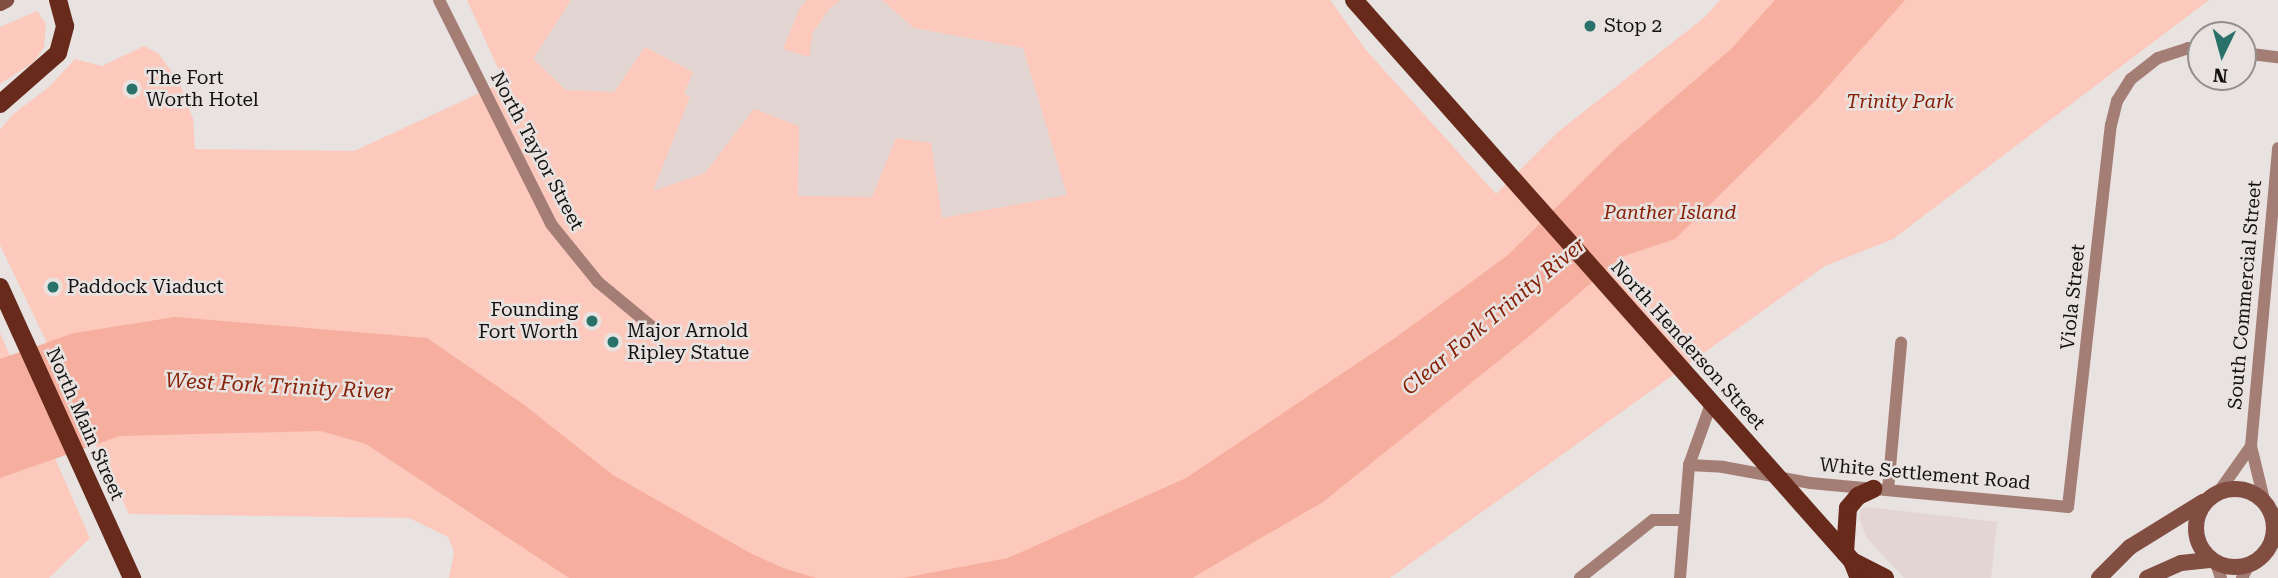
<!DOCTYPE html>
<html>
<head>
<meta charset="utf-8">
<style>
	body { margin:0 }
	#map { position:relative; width:2278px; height:578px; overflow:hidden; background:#e8e2e1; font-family:"Roboto Serif",serif }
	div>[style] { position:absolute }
	.built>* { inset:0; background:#e3d5d1 }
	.green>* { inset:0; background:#fcc9bc }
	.water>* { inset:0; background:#f6af9e }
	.minor>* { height:12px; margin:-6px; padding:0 6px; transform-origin:6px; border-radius:6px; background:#a47e75 }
	.secondary>* { height:16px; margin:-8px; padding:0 8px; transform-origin:8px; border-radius:8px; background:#824e41 }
	.secondary>.ring { margin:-8px; padding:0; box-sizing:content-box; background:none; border:16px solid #824e41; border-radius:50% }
	.primary>* { height:18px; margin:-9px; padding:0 9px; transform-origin:9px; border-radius:9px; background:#682a1b }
	.dots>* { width:19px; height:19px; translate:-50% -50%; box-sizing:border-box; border:4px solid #e8e2e1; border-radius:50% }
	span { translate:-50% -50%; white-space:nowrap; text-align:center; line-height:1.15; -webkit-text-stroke:5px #e8e2e1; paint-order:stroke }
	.poi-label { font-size:19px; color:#131211 }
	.left { translate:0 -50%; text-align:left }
	.right { translate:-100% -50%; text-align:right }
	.park-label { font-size:19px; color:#862107; font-style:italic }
	.street-label { font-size:19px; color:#131211 }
	.water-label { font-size:21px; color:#862107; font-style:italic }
	.north { position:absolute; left:2187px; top:21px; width:70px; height:70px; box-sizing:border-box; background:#e8e2e1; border:2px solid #938f8e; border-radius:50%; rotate:185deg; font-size:19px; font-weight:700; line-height:28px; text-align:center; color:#131211 }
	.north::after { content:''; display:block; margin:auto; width:24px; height:32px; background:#2a7269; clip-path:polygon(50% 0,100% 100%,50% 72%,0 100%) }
</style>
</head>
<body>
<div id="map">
	<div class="built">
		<div style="clip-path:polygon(477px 0,1330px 0,1365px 49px,1372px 269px,721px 210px,611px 206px)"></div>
		<div style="clip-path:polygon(1867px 507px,1997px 522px,1991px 578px,1904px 578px,1866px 537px,1859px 517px,1861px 509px)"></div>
	</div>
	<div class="green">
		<div style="clip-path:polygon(467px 0,571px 0,533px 59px,566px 90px,614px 92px,645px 47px,693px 72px,684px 94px,690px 97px,653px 191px,705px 173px,754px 109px,799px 126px,798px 196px,872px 197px,896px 138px,931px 143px,942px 218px,1067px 195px,1023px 48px,914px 28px,882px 0,1330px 0,1365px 49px,1496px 194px,1559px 131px,1705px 17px,1720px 0,2209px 0,1893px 239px,1825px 266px,1390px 578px,449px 578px,454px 552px,448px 537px,409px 518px,129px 514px,0 245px,0 130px,12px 115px,49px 87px,75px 59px,102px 66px,144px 46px,159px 54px,180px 84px,193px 119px,195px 149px,354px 151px,508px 80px,497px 66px)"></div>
		<div style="clip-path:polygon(807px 0,840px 0,829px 9px,813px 32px,809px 57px,783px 49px,800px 8px)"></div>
		<div style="clip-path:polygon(37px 11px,46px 24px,44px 47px,34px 62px,0 84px,0 27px)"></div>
		<div style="clip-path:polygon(0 333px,90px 538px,49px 578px,0 578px)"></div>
	</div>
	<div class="water">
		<div style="clip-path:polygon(1775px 0,1905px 0,1817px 99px,1675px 239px,1621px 257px,1532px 334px,1323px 502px,1192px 578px,903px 578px,1008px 558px,1186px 478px,1395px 338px,1508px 255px,1617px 147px,1730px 50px)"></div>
		<div style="clip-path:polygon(175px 317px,427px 338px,523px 404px,613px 475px,750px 553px,783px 568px,816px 578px,569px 578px,366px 444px,321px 431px,120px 436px,0 478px,0 359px,74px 333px)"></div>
	</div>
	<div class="minor">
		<div style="left:439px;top:0;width:250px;rotate:63.4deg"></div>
		<div style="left:551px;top:224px;width:75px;rotate:51deg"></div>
		<div style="left:598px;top:282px;width:75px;rotate:39.6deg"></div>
		<div style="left:2243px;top:53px;width:35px;rotate:7deg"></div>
		<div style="left:1689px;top:465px;width:34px;rotate:3deg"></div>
		<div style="left:1723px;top:467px;width:88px;rotate:10.4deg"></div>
		<div style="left:1810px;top:483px;width:259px;rotate:5.3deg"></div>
		<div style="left:2068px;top:507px;width:384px;rotate:-83.6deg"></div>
		<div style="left:2111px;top:125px;width:25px;rotate:-76deg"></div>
		<div style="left:2117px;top:101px;width:26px;rotate:-58deg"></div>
		<div style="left:2131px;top:79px;width:34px;rotate:-38deg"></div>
		<div style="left:2158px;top:58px;width:32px;rotate:-18deg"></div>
		<div style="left:2188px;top:48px;width:13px;rotate:4deg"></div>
		<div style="left:1888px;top:490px;width:148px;rotate:-84.9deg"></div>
		<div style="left:2218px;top:493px;width:57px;rotate:-54.9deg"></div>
		<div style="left:2265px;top:504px;width:60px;rotate:-103.6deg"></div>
		<div style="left:2251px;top:446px;width:299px;rotate:-84.8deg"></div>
		<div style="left:2216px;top:563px;width:16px;rotate:72deg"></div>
		<div style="left:1580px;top:578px;width:93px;rotate:-38.5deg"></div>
		<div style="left:1653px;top:520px;width:31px"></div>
		<div style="left:1680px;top:578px;width:113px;rotate:-85.4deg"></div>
		<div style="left:1689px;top:465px;width:65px;rotate:-70.2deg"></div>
		<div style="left:2242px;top:578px;width:15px;rotate:-62deg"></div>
	</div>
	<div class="secondary">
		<div style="left:0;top:3px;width:7px;rotate:-27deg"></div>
		<div class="ring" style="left:2196px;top:489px;width:62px;height:62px"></div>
		<div style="left:2099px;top:578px;width:44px;rotate:-45deg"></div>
		<div style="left:2130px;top:547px;width:86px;rotate:-31.7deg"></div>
		<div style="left:2147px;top:578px;width:37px;rotate:-24deg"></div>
		<div style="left:2181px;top:563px;width:31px;rotate:-6deg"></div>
	</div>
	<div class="primary">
		<div style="left:1354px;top:0;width:750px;rotate:48.4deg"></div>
		<div style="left:1852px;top:561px;width:18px;rotate:68deg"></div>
		<div style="left:0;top:104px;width:77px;rotate:-41.3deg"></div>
		<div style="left:58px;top:53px;width:28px;rotate:-75deg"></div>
		<div style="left:65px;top:26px;width:27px;rotate:-105deg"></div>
		<div style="left:0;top:287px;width:320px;rotate:65.6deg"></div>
		<div style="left:1845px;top:553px;width:45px;rotate:-86.2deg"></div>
		<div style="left:1848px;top:508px;width:16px;rotate:-50deg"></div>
		<div style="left:1858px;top:496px;width:17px;rotate:-25deg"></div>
		<div style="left:1852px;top:561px;width:37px;rotate:27deg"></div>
	</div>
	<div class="dots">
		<div style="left:1590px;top:26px;background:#2a7269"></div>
		<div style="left:132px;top:89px;background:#2a7269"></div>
		<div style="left:53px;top:287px;background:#2a7269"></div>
		<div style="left:592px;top:321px;background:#2a7269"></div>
		<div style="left:613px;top:342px;background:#2a7269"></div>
	</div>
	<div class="poi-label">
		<span class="left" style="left:1604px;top:26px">Stop 2</span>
		<span class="left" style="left:146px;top:89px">The Fort<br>Worth Hotel</span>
		<span class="left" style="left:67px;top:287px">Paddock Viaduct</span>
		<span class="right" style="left:578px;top:321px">Founding<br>Fort Worth</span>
		<span class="left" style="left:627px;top:342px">Major Arnold<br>Ripley Statue</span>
	</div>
	<div class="park-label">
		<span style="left:1900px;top:102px">Trinity Park</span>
		<span style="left:1670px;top:213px">Panther Island</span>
	</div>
	<div class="street-label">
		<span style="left:537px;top:151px;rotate:62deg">North Taylor Street</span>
		<span style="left:2245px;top:295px;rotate:-85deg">South Commercial Street</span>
		<span style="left:2073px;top:297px;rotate:-84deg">Viola Street</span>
		<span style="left:1688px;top:345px;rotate:48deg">North Henderson Street</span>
		<span style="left:85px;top:424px;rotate:66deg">North Main Street</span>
		<span style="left:1925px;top:474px;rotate:5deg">White Settlement Road</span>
	</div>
	<div class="water-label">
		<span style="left:1494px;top:316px;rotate:-40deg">Clear Fork Trinity River</span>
		<span style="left:279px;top:386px;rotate:3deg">West Fork Trinity River</span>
	</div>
	<div class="north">N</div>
</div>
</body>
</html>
